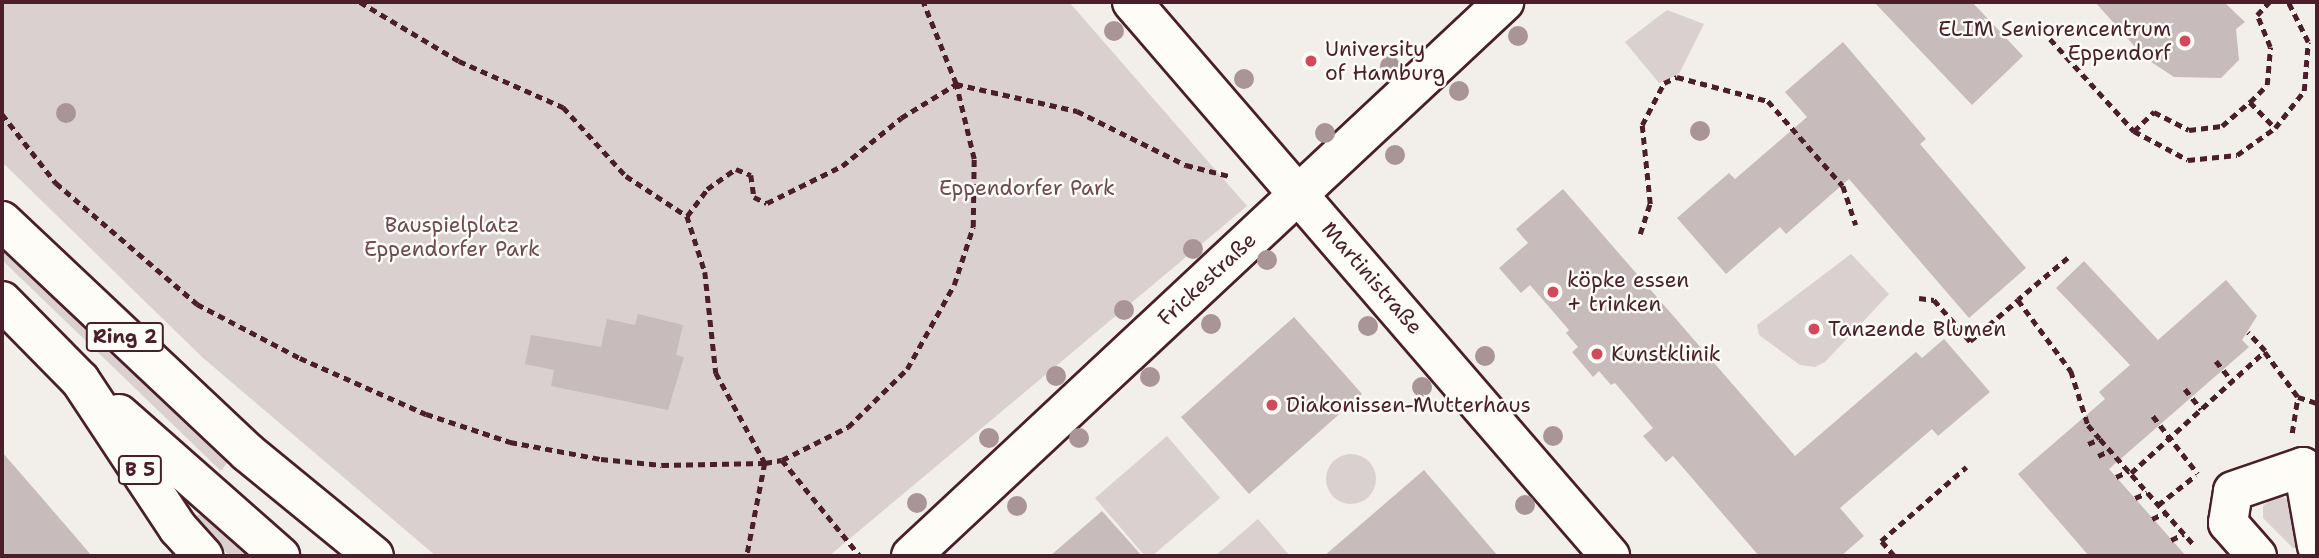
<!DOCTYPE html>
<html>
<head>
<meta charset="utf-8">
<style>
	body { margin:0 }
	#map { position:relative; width:2319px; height:558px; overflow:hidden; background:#f2efeb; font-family:"Shantell Sans",sans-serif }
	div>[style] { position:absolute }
	.green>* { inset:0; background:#d9d0cf }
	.round { border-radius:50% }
	.building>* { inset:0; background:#c8bbbb }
	.path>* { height:4.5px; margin-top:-2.25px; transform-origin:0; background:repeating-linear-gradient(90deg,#4a1f2b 0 7px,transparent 0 12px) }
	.roads { filter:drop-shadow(2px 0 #4a1f2b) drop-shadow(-2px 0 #4a1f2b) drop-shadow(0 2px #4a1f2b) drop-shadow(0 -2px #4a1f2b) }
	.minor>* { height:38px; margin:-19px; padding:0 19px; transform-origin:19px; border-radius:19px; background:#fdfcf7 }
	.major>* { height:38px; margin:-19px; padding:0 19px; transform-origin:19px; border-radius:19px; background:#fdfcf7 }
	.trees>* { width:20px; height:20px; margin:-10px; border-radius:50%; background:#a99598 }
	.dots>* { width:19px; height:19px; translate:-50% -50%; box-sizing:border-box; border:4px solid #fdfcf7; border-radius:50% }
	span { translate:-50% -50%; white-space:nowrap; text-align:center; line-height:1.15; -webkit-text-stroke:5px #fdfcf7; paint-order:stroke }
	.shield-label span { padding:2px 5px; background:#fdfcf7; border:2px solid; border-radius:5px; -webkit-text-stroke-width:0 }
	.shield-label { font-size:19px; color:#4a1f2b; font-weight:700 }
	.poi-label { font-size:21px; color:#4a1f2b }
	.right { translate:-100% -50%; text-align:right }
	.left { translate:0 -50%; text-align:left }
	.park-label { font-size:21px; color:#6e4b54 }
	.street-label { font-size:21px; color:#4a1f2b }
	.frame { position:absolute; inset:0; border:4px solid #4a1f2b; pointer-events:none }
</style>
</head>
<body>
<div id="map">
	<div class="green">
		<div style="clip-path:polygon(2px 2px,1069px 2px,1247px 206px,829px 556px,436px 556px,202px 357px,2px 162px)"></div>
		<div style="clip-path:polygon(1667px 10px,1704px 24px,1679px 74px,1659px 83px,1625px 42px)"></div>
		<div style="clip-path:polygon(2px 249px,227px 463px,221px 471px,2px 260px)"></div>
		<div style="clip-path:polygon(1851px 254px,1889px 294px,1825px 362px,1815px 367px,1800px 365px,1759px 335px,1757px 325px)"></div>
		<div style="clip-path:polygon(1167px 436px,1220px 498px,1152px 556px,1145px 556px,1095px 498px)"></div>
		<div class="round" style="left:1326px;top:454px;width:50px;height:50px"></div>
		<div style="clip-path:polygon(2275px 495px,2292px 500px,2300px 548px,2293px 548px,2263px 518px,2263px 506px)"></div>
		<div style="clip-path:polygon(194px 515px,204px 515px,252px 556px,229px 556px)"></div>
		<div style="clip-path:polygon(1258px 519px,1290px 556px,1215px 556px)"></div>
	</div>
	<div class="building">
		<div style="clip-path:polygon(1874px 2px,1972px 2px,2023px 56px,1972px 105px)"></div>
		<div style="clip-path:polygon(2095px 2px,2224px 2px,2245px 22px,2236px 29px,2239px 60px,2221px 78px,2174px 77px,2145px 58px)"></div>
		<div style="clip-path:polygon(1843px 42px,1926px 139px,1920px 144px,2026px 268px,1969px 318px,1849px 179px,1786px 234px,1780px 227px,1726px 274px,1677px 218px,1729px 173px,1735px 179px,1807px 117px,1785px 92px)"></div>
		<div style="clip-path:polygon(1563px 189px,1795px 456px,1916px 352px,1922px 358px,1944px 339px,1990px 392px,1938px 436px,1932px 429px,1840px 508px,1864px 536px,1841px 556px,1759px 556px,1673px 456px,1666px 462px,1643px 436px,1653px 428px,1615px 383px,1611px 385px,1599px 371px,1593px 377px,1572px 352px,1578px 347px,1566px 333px,1569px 330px,1530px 285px,1521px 293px,1499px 268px,1528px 243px,1516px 229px)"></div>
		<div style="clip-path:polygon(2084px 261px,2158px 340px,2226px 280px,2257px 316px,2242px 340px,2249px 347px,2109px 469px,2186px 556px,2089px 556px,2018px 474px,2105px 399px,2099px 392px,2130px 365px,2056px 288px)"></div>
		<div style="clip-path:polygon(638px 314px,683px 325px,676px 355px,684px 357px,668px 410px,551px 386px,554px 370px,525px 364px,531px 335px,601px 347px,607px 319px,635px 325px)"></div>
		<div style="clip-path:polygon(1294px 317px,1362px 394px,1249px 494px,1181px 417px)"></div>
		<div style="clip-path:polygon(2px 452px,42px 498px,92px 556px,2px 556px)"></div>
		<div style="clip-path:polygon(1424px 470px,1498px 556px,1324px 556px)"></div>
		<div style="clip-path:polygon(1102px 511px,1142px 556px,1050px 556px)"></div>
	</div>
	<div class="path">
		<div style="left:360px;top:2px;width:115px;rotate:30.8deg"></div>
		<div style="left:459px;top:61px;width:114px;rotate:23.9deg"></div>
		<div style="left:563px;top:107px;width:93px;rotate:47.6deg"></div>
		<div style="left:626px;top:176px;width:73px;rotate:33.3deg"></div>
		<div style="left:687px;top:216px;width:59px;rotate:72.2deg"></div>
		<div style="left:705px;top:272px;width:102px;rotate:83.8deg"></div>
		<div style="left:716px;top:373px;width:102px;rotate:61.4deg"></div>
		<div style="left:765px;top:463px;width:95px;rotate:101deg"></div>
		<div style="left:1248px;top:2px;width:11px"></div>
		<div style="left:2042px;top:30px;width:137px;rotate:47.7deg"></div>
		<div style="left:2134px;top:131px;width:61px;rotate:28.2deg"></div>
		<div style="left:2188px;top:160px;width:49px;rotate:-5.8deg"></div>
		<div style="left:2237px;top:155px;width:47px;rotate:-35.4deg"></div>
		<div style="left:2275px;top:128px;width:47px;rotate:-51.9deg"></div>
		<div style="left:2304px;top:91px;width:49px;rotate:-85.3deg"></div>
		<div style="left:2308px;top:42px;width:45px;rotate:-116.6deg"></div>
		<div style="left:2250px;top:102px;width:36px;rotate:46deg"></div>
		<div style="left:2px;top:114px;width:88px;rotate:52deg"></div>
		<div style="left:56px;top:183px;width:186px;rotate:40.6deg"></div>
		<div style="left:197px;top:304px;width:116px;rotate:27.7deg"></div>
		<div style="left:300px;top:358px;width:138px;rotate:24deg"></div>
		<div style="left:426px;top:414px;width:89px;rotate:18.4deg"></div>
		<div style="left:510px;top:442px;width:93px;rotate:10.6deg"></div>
		<div style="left:601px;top:459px;width:61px;rotate:5.6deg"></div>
		<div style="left:662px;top:465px;width:103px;rotate:-1.1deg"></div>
		<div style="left:765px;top:463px;width:17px;rotate:-10deg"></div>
		<div style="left:782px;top:460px;width:74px;rotate:-26.6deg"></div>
		<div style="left:848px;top:427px;width:83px;rotate:-44.5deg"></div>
		<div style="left:907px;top:369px;width:96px;rotate:-60.8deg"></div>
		<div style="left:954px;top:285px;width:61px;rotate:-71.9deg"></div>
		<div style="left:973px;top:227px;width:68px;rotate:-89.2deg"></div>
		<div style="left:974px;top:159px;width:77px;rotate:-103.5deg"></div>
		<div style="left:956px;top:84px;width:88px;rotate:-111.9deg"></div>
		<div style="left:2134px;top:131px;width:28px;rotate:-44deg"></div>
		<div style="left:2154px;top:112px;width:39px;rotate:27deg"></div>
		<div style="left:2189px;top:130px;width:33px;rotate:-7deg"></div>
		<div style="left:2222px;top:126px;width:37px;rotate:-41deg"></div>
		<div style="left:2250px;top:102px;width:24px;rotate:-45deg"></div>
		<div style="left:2267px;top:85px;width:38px;rotate:-85deg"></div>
		<div style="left:2270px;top:47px;width:35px;rotate:-112deg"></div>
		<div style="left:2257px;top:15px;width:18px;rotate:-47deg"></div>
		<div style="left:687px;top:216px;width:34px;rotate:-53deg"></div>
		<div style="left:707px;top:189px;width:35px;rotate:-35deg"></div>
		<div style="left:736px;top:169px;width:16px;rotate:22deg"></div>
		<div style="left:751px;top:175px;width:22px;rotate:82deg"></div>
		<div style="left:754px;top:197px;width:14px;rotate:25deg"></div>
		<div style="left:767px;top:203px;width:84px;rotate:-26.3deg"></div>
		<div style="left:842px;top:166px;width:76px;rotate:-39.1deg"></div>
		<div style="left:901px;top:118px;width:65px;rotate:-31.7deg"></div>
		<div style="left:956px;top:84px;width:124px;rotate:12.6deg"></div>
		<div style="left:1077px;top:111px;width:122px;rotate:26.4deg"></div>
		<div style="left:1186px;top:165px;width:44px;rotate:14.3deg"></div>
		<div style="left:1640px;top:234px;width:32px;rotate:-72deg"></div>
		<div style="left:1650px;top:204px;width:79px;rotate:-95.8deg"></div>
		<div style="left:1642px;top:125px;width:47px;rotate:-62.4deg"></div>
		<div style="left:1664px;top:83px;width:14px;rotate:-25deg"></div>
		<div style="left:1677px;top:77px;width:94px;rotate:14.8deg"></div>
		<div style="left:1768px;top:101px;width:113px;rotate:48.6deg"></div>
		<div style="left:1843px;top:186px;width:41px;rotate:71.6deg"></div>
		<div style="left:2068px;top:258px;width:65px;rotate:140deg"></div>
		<div style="left:2018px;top:300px;width:89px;rotate:53.3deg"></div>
		<div style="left:2071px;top:371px;width:57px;rotate:72.5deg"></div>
		<div style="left:2088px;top:425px;width:18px;rotate:49deg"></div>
		<div style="left:1919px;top:298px;width:15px;rotate:8deg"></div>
		<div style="left:1934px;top:300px;width:55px;rotate:48.7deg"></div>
		<div style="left:1970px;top:341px;width:63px;rotate:-40.5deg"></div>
		<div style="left:2265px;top:352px;width:56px;rotate:53.7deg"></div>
		<div style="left:2298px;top:397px;width:20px;rotate:18deg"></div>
		<div style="left:2216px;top:361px;width:26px;rotate:51deg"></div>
		<div style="left:2185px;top:389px;width:26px;rotate:51deg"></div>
		<div style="left:2153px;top:416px;width:73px;rotate:52.2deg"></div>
		<div style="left:2292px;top:433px;width:36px;rotate:-81deg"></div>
		<div style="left:2088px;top:444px;width:13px;rotate:-23deg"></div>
		<div style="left:2100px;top:439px;width:143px;rotate:48.4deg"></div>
		<div style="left:2098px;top:456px;width:14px;rotate:-25deg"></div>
		<div style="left:782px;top:460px;width:124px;rotate:50.9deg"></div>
		<div style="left:2131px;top:473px;width:181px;rotate:-42.3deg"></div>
		<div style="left:2265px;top:351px;width:25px;rotate:-133deg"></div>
		<div style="left:2116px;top:477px;width:14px;rotate:-25deg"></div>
		<div style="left:2135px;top:498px;width:13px;rotate:-23deg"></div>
		<div style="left:2158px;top:505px;width:48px;rotate:-38.3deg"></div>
		<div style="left:2152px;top:519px;width:14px;rotate:-25deg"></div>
		<div style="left:2171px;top:540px;width:14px;rotate:-25deg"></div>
		<div style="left:1894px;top:556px;width:20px;rotate:-131deg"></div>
		<div style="left:1881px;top:541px;width:113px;rotate:-41deg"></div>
	</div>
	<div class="roads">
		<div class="minor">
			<div style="left:1132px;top:2px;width:732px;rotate:49.21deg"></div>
			<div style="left:911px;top:556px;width:812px;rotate:-43.05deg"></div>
			<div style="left:2257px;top:556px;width:44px;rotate:-131.3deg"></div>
			<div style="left:2228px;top:523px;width:32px;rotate:-81deg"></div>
			<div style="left:2233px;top:491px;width:74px;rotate:-18.9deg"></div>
			<div style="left:2303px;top:467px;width:80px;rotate:80deg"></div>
		</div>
		<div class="major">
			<div style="left:2px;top:221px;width:337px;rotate:43.3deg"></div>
			<div style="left:247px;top:452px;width:164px;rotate:39.3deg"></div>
			<div style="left:2px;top:301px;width:111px;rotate:45.4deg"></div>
			<div style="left:80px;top:380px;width:178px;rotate:56.5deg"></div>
			<div style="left:178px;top:528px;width:38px;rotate:48deg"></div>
			<div style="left:119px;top:414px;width:215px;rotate:41.4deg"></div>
		</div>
	</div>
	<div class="trees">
		<div style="left:1114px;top:31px"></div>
		<div style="left:1518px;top:36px"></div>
		<div style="left:1390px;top:66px"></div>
		<div style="left:1244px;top:79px"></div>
		<div style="left:1459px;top:91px"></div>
		<div style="left:66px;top:113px"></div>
		<div style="left:1700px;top:131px"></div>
		<div style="left:1325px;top:133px"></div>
		<div style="left:1395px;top:155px"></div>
		<div style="left:1193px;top:249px"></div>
		<div style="left:1267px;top:260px"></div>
		<div style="left:1124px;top:310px"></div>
		<div style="left:1211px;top:324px"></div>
		<div style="left:1368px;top:326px"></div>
		<div style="left:1485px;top:356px"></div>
		<div style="left:1056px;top:376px"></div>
		<div style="left:1150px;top:377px"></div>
		<div style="left:1422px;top:387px"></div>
		<div style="left:1553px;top:436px"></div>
		<div style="left:989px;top:438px"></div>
		<div style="left:1079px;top:438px"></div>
		<div style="left:917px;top:503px"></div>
		<div style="left:1525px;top:505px"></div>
		<div style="left:1017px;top:506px"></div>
	</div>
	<div class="dots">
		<div style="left:2185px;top:41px;background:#d1495b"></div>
		<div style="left:1311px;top:61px;background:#d1495b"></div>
		<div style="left:1553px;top:292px;background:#d1495b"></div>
		<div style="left:1814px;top:329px;background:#d1495b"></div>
		<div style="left:1597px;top:354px;background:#d1495b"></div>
		<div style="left:1272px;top:405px;background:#d1495b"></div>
	</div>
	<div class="shield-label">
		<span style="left:125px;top:337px">Ring 2</span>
		<span style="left:140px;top:470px">B 5</span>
	</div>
	<div class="poi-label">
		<span class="right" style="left:2171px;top:41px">ELIM Seniorencentrum<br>Eppendorf</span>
		<span class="left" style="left:1325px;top:61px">University<br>of Hamburg</span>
		<span class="left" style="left:1567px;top:292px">köpke essen<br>+ trinken</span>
		<span class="left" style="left:1828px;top:329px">Tanzende Blumen</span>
		<span class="left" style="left:1611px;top:354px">Kunstklinik</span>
		<span class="left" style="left:1286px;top:405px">Diakonissen-Mutterhaus</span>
	</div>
	<div class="park-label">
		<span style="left:1027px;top:188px">Eppendorfer Park</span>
		<span style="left:452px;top:237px">Bauspielplatz<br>Eppendorfer Park</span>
	</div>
	<div class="street-label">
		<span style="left:1372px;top:278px;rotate:49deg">Martinistraße</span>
		<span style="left:1207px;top:279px;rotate:-43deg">Frickestraße</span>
	</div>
	<div class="frame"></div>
</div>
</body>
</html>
